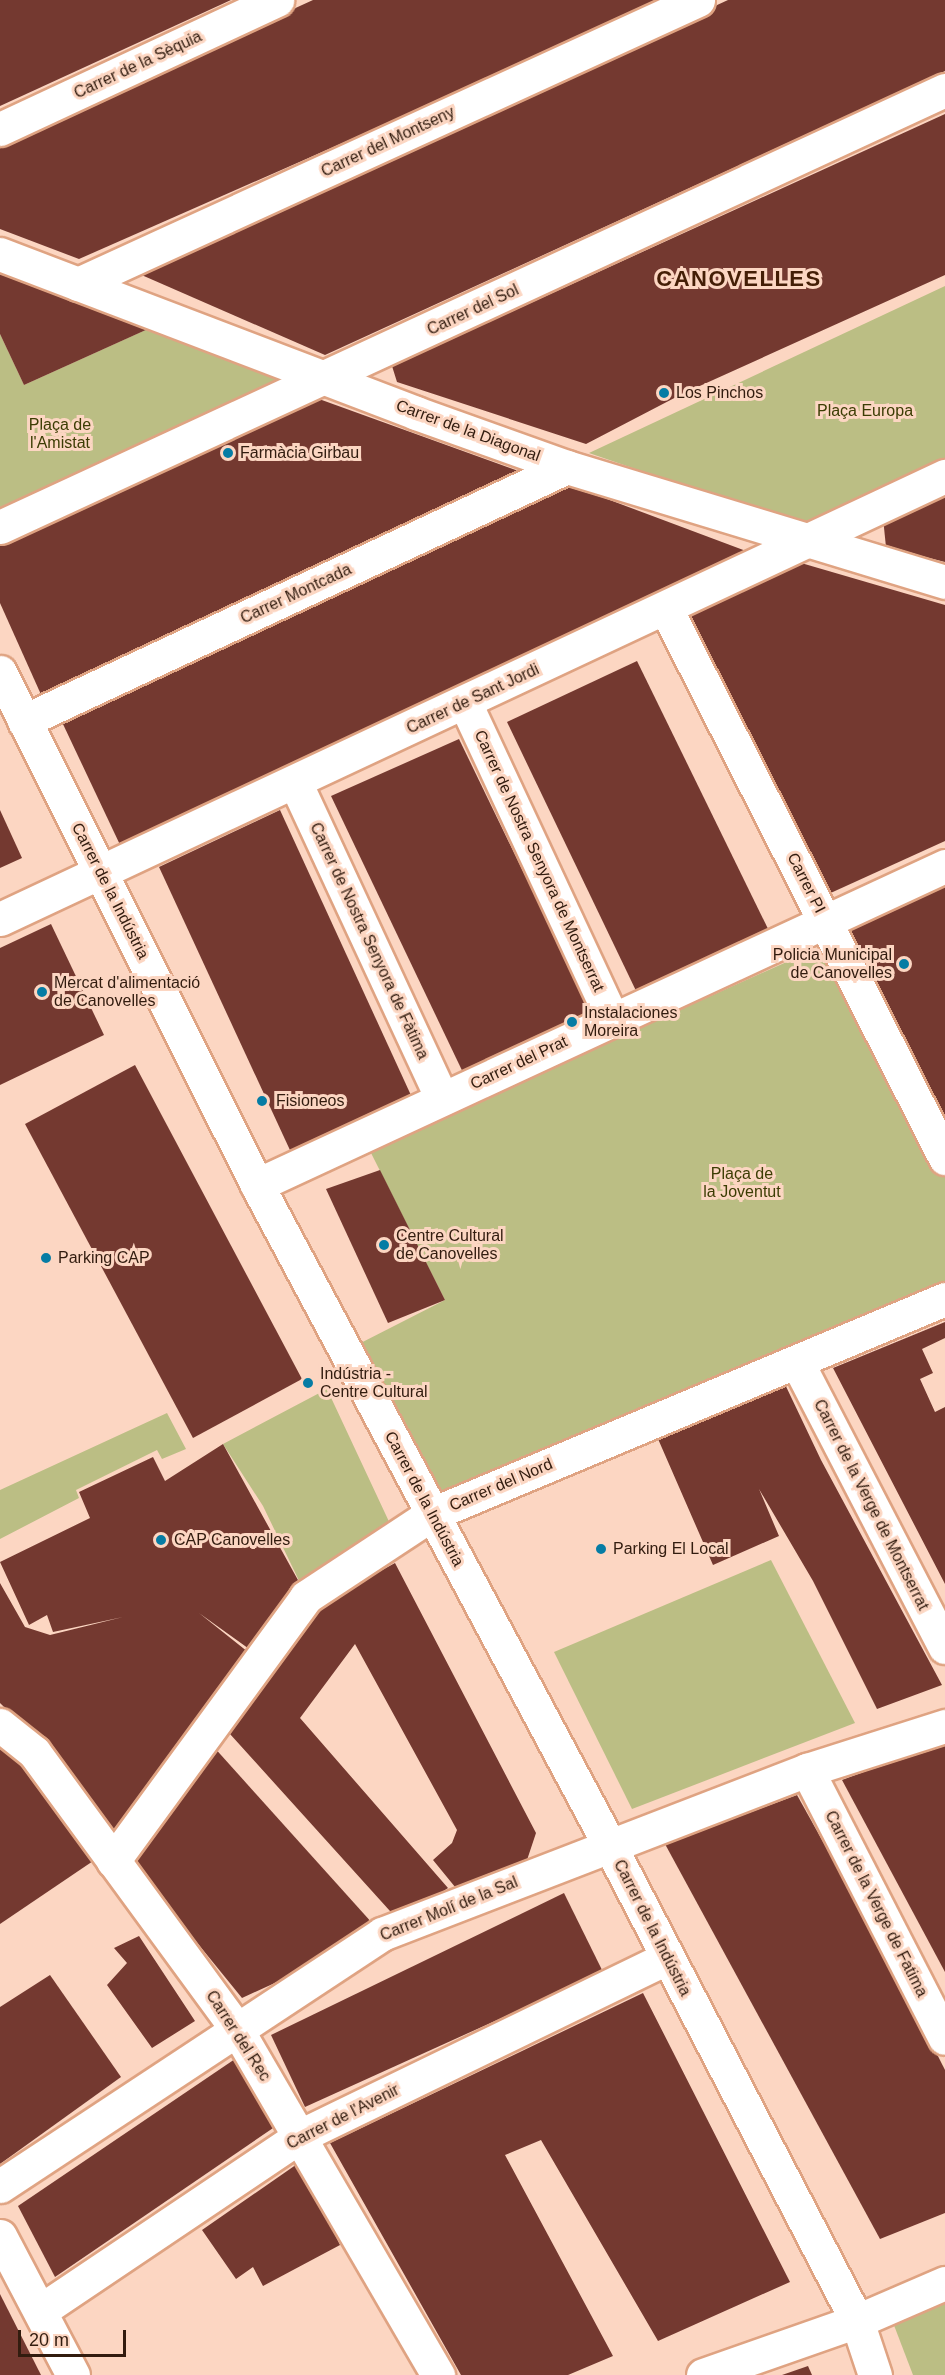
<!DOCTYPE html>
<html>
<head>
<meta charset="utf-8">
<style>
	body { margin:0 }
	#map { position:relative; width:945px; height:2375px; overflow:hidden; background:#fcd6c2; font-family:Helvetica,sans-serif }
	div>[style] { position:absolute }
	.green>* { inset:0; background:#bbbe84 }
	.building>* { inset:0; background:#743930 }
	.roads { filter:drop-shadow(2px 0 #dfa382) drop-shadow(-2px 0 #dfa382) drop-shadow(0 2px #dfa382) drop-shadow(0 -2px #dfa382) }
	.minor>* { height:33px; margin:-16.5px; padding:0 16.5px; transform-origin:16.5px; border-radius:16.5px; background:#fff }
	.dots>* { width:16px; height:16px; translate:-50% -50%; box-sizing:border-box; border:3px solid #fcd6c2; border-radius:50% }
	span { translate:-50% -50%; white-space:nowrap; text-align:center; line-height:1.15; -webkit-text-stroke:6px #fcd6c2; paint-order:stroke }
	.street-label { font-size:16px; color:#321c0f }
	.poi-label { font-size:16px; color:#321c0f }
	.left { translate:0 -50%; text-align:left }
	.right { translate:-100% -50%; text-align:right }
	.park-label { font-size:16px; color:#3c3d04 }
	.district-label { font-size:22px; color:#441e06; font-weight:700; letter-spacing:1.5px }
	.scale { position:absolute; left:18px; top:2330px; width:108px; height:27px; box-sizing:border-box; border:3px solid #321c0f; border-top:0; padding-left:8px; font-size:18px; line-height:21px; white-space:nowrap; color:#321c0f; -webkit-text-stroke:4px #fcd6c2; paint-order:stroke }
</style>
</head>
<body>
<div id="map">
	<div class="green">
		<div style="clip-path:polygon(945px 286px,945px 462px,804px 527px,589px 453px)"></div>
		<div style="clip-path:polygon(170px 319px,325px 379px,0 527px,0 334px,24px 385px)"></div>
		<div style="clip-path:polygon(829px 943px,945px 1177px,945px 1299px,432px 1514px,345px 1351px,445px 1300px,369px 1149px)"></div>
		<div style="clip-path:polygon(327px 1389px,392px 1528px,304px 1591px,263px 1506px,223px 1444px)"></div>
		<div style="clip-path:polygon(167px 1413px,186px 1449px,162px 1459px,157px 1450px,76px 1490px,79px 1498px,0 1539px,0 1490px)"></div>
		<div style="clip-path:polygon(771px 1560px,855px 1723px,632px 1809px,554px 1652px)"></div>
		<div style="clip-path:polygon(945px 2283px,945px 2375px,913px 2375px,887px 2307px)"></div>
	</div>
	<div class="building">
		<div style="clip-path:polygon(0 0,231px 0,0 106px)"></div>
		<div style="clip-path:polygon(313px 0,667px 0,79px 259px,0 229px,0 143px)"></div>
		<div style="clip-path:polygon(728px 0,945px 0,945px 71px,325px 355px,137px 273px)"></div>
		<div style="clip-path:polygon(945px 114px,945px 275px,682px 394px,586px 444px,397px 382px,392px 366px)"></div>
		<div style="clip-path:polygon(0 274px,148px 329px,24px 385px,0 334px)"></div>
		<div style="clip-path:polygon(319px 399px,524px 473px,43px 699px,0 603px,0 541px)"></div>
		<div style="clip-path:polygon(567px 484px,746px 551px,122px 849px,62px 722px)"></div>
		<div style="clip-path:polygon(945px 490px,945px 562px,886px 547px,883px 518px)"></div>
		<div style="clip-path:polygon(784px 558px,945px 605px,945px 841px,824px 896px,679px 606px)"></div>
		<div style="clip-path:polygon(637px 661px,772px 937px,639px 997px,507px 722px)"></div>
		<div style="clip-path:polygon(459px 739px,595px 1020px,468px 1083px,331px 796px)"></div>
		<div style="clip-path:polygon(0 810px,22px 858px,0 868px)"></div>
		<div style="clip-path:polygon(280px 810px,415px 1104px,295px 1161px,159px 867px)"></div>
		<div style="clip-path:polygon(945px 879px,945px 1124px,845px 928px)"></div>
		<div style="clip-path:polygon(51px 924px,104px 1035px,0 1085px,0 948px)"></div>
		<div style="clip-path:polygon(135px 1065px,302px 1379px,193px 1438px,25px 1124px)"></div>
		<div style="clip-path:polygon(380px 1170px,445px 1300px,388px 1323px,326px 1189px)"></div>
		<div style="clip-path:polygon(945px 1322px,945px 1338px,922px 1349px,933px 1373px,920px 1379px,935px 1412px,945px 1407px,945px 1584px,833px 1368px)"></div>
		<div style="clip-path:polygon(782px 1378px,821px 1460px,942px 1685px,877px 1709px,813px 1581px,759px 1489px,779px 1536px,713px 1565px,655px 1432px)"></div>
		<div style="clip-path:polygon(223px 1444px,304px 1591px,252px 1651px,199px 1613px,253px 1656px,117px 1838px,63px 1765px,0 1703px,0 1583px,25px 1627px,50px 1635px,123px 1617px,53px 1632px,47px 1615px,29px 1625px,0 1562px,90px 1518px,79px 1492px,153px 1457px,165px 1481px)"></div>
		<div style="clip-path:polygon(395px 1563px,536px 1833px,526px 1863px,460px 1893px,433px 1860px,452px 1843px,457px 1830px,355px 1644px,300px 1718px,448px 1888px,399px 1921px,230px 1734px,265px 1677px,317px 1606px)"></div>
		<div style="clip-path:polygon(0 1739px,11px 1746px,99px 1857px,0 1924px)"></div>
		<div style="clip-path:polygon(945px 1742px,945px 1972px,842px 1780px)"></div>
		<div style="clip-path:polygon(212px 1745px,382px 1934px,242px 1998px,129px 1859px)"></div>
		<div style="clip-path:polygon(797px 1795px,895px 1971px,945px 2070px,945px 2213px,880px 2239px,665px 1844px)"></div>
		<div style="clip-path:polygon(564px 1893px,603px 1972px,305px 2107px,271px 2035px)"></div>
		<div style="clip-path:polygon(139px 1936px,195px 2021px,152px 2048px,107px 1985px,127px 1963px,114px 1948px)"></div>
		<div style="clip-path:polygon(50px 1975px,121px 2077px,0 2164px,0 2007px)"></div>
		<div style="clip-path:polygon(643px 1993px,790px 2282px,658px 2341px,541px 2140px,505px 2155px,613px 2356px,568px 2375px,461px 2375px,330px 2143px)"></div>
		<div style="clip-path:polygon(235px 2059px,279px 2124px,55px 2277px,18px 2206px)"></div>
		<div style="clip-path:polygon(300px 2162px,340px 2245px,263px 2286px,253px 2267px,236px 2279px,202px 2230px)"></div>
		<div style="clip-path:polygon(0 2294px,41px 2375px,0 2375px)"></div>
		<div style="clip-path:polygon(808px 2366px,812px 2375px,782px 2375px)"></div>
	</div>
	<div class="roads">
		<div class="minor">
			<div style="left:0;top:129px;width:306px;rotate:-25deg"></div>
			<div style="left:0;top:254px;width:445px;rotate:20.9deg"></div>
			<div style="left:416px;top:413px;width:160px;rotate:19.7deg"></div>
			<div style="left:567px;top:467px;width:395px;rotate:16.9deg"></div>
			<div style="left:78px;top:284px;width:682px;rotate:-24.61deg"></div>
			<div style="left:0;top:527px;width:1041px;rotate:-24.82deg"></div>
			<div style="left:666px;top:609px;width:616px;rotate:63.06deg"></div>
			<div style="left:0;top:672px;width:574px;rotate:63.39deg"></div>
			<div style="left:257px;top:1185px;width:749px;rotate:61.9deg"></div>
			<div style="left:610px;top:1846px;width:535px;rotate:62.53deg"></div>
			<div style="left:857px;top:2321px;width:57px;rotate:71.6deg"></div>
			<div style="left:465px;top:703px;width:350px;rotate:65deg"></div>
			<div style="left:24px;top:721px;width:599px;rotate:-25.07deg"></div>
			<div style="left:295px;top:782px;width:349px;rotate:65.1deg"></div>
			<div style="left:0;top:919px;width:1044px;rotate:-25.12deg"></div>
			<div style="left:257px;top:1185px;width:758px;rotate:-24.88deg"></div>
			<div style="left:797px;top:1362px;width:321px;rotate:62.6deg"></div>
			<div style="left:0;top:1725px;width:43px;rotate:38.5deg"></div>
			<div style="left:34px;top:1752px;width:342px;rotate:53.8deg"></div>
			<div style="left:236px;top:2028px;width:402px;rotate:59.8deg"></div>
			<div style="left:807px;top:1770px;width:301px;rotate:62.8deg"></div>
			<div style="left:113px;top:1861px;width:327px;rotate:-53.8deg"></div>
			<div style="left:306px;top:1597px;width:151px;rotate:-33.4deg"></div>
			<div style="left:432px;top:1514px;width:556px;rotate:-22.74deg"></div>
			<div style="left:0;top:2186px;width:458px;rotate:-33.4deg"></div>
			<div style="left:382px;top:1934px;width:456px;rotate:-21.1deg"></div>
			<div style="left:807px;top:1770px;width:145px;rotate:-17.7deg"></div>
			<div style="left:0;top:2236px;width:157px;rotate:62.3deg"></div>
			<div style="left:40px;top:2311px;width:313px;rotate:-33.9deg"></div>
			<div style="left:300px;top:2136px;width:407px;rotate:-25.9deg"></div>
			<div style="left:703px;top:2375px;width:163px;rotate:-19.3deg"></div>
			<div style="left:857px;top:2321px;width:96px;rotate:-23.4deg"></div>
		</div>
	</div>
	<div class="dots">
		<div style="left:664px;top:393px;background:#067ca4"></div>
		<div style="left:228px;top:453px;background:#067ca4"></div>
		<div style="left:904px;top:964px;background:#067ca4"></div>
		<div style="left:42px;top:992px;background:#067ca4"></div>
		<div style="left:572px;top:1022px;background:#067ca4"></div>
		<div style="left:262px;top:1101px;background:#067ca4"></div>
		<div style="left:384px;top:1245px;background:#067ca4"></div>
		<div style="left:46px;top:1258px;background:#067ca4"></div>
		<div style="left:308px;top:1383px;background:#067ca4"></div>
		<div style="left:161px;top:1540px;background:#067ca4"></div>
		<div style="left:601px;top:1549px;background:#067ca4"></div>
	</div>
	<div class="street-label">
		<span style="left:138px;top:65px;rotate:-25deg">Carrer de la Sèquia</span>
		<span style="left:388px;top:142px;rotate:-25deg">Carrer del Montseny</span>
		<span style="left:473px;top:310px;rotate:-25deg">Carrer del Sol</span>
		<span style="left:468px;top:431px;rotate:20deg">Carrer de la Diagonal</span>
		<span style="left:296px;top:594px;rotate:-25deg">Carrer Montcada</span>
		<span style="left:473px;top:699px;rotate:-25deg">Carrer de Sant Jordi</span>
		<span style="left:539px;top:861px;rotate:65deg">Carrer de Nostra Senyora de Montserrat</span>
		<span style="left:806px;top:883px;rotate:63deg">Carrer PI</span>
		<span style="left:110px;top:891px;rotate:63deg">Carrer de la Indústria</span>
		<span style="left:369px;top:941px;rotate:65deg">Carrer de Nostra Senyora de Fàtima</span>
		<span style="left:519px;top:1063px;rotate:-25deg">Carrer del Prat</span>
		<span style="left:501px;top:1485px;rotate:-23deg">Carrer del Nord</span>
		<span style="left:424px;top:1499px;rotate:62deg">Carrer de la Indústria</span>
		<span style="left:871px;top:1505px;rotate:63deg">Carrer de la Verge de Montserrat</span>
		<span style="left:876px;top:1904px;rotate:63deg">Carrer de la Verge de Fatima</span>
		<span style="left:449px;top:1909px;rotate:-22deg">Carrer Molí de la Sal</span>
		<span style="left:652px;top:1928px;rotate:63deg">Carrer de la Indústria</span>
		<span style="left:238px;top:2036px;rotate:57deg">Carrer del Rec</span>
		<span style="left:343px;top:2117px;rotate:-27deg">Carrer de l'Avenir</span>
	</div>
	<div class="poi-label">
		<span class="left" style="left:676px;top:393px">Los Pinchos</span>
		<span class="left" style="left:240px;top:453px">Farmàcia Girbau</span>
		<span class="right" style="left:892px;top:964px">Policia Municipal<br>de Canovelles</span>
		<span class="left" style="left:54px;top:992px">Mercat d'alimentació<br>de Canovelles</span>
		<span class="left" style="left:584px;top:1022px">Instalaciones<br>Moreira</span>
		<span class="left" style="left:276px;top:1101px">Fisioneos</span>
		<span class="left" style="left:396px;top:1245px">Centre Cultural<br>de Canovelles</span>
		<span class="left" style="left:58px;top:1258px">Parking CAP</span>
		<span class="left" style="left:320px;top:1383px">Indústria -<br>Centre Cultural</span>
		<span class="left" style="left:174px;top:1540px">CAP Canovelles</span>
		<span class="left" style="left:613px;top:1549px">Parking El Local</span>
	</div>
	<div class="park-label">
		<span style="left:865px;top:411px">Plaça Europa</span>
		<span style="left:60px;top:434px">Plaça de<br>l'Amistat</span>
		<span style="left:742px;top:1183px">Plaça de<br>la Joventut</span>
	</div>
	<div class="district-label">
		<span style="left:739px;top:279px">CANOVELLES</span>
	</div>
	<div class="scale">20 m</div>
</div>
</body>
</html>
